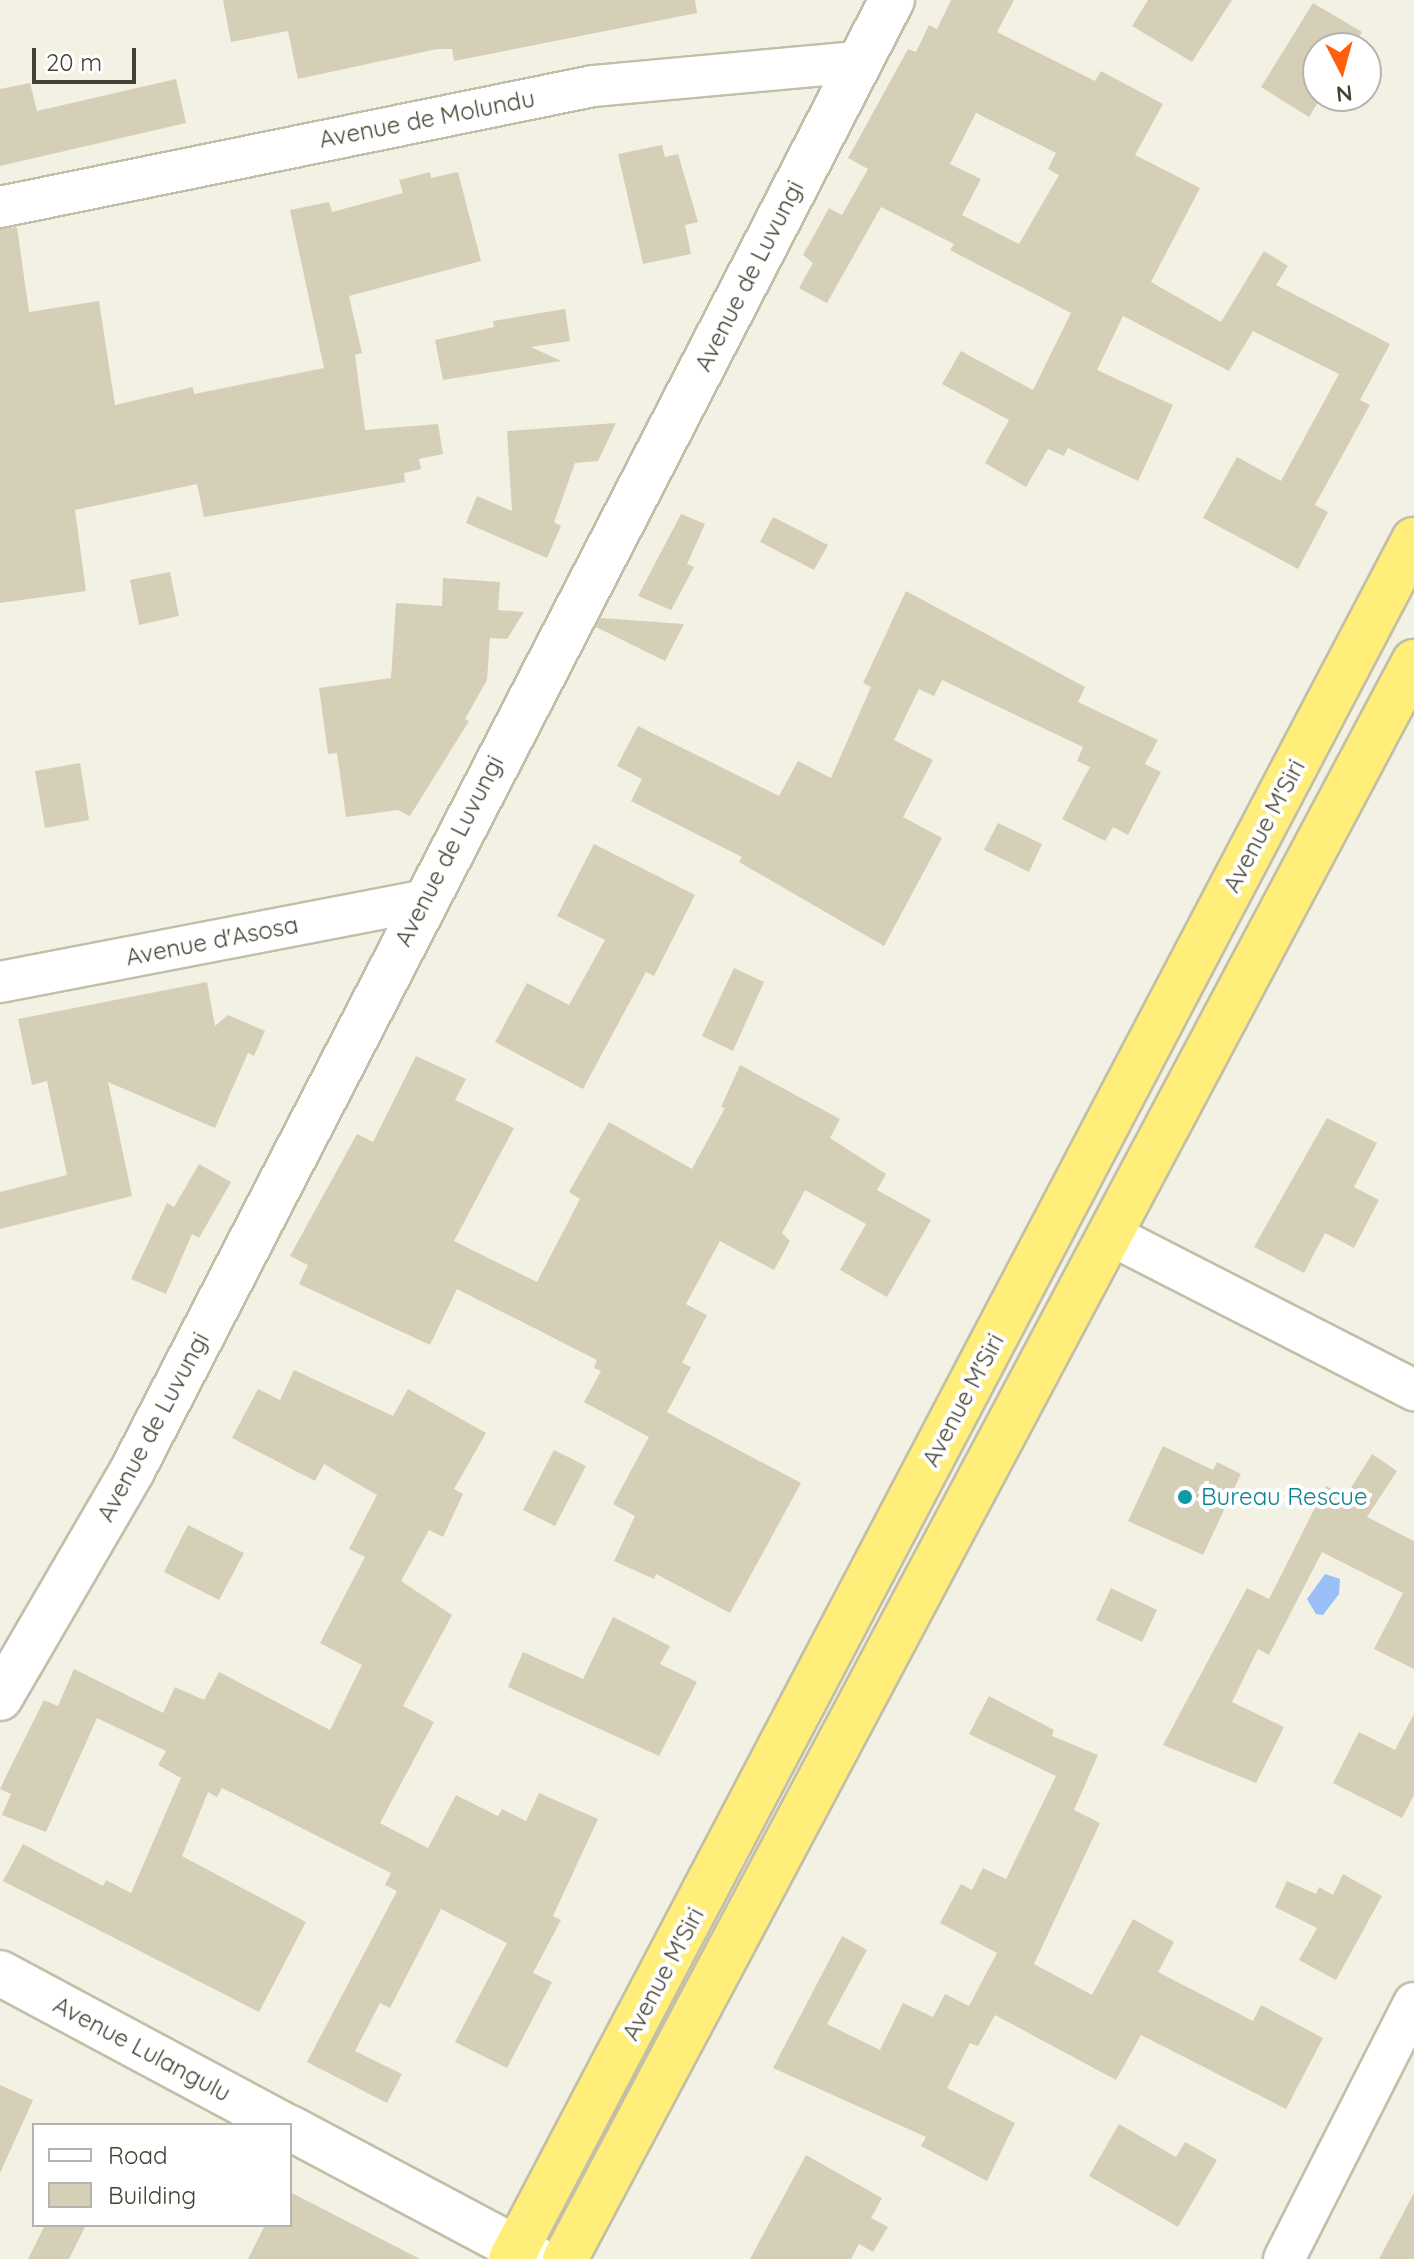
<!DOCTYPE html>
<html>
<head>
<meta charset="utf-8">
<style>
	body { margin:0 }
	#map { position:relative; width:1414px; height:2259px; overflow:hidden; background:#f3f1e3; font-family:Quicksand,sans-serif }
	div>[style] { position:absolute }
	.water>* { inset:0; background:#99bff6 }
	.building>* { inset:0; background:#d5cfb8 }
	.roads { filter:drop-shadow(2px 0 #c2bea8) drop-shadow(-2px 0 #c2bea8) drop-shadow(0 2px #c2bea8) drop-shadow(0 -2px #c2bea8) }
	.minor>* { height:40px; margin:-20px; padding:0 20px; transform-origin:20px; border-radius:20px; background:#fff }
	.tertiary>* { height:44px; margin:-22px; padding:0 22px; transform-origin:22px; border-radius:22px; background:#fff }
	.trunk>* { height:44px; margin:-22px; padding:0 22px; transform-origin:22px; border-radius:22px; background:#ffee79 }
	.dots>* { width:22px; height:22px; translate:-50% -50%; box-sizing:border-box; border:4px solid #fff; border-radius:50% }
	span { translate:-50% -50%; white-space:nowrap; text-align:center; line-height:1.15; -webkit-text-stroke:8px #fff; paint-order:stroke }
	.street-label { font-size:24px; color:#454233 }
	.culture-label { font-size:24px; color:#0d838f }
	.left { translate:0 -50%; text-align:left }
	.legend { position:absolute; left:32px; top:2123px; width:260px; height:104px; box-sizing:border-box; background:#fff; border:2px solid #b5b3ad; margin:0; padding:10px 14px; list-style:none; font-size:24px; color:#454233 }
	.legend li { display:flex; align-items:center; gap:16px; height:40px }
	.legend b { width:40px; border:2px solid #b5b3ad }
	.north { position:absolute; left:1302px; top:32px; width:80px; height:80px; box-sizing:border-box; background:#fff; border:2px solid #b5b3ad; border-radius:50%; rotate:174deg; font-size:22px; font-weight:700; line-height:32px; text-align:center; color:#454233 }
	.north::after { content:''; display:block; margin:auto; width:28px; height:36px; background:#ff5f0e; clip-path:polygon(50% 0,100% 100%,50% 72%,0 100%) }
	.scale { position:absolute; left:32px; top:48px; width:104px; height:36px; box-sizing:border-box; border:4px solid #454233; border-top:0; padding-left:10px; font-size:24px; line-height:28px; white-space:nowrap; color:#454233; -webkit-text-stroke:6px #fff; paint-order:stroke }
</style>
</head>
<body>
<div id="map">
	<div class="water">
		<div style="clip-path:polygon(1325px 1574px,1340px 1579px,1339px 1594px,1323px 1615px,1316px 1614px,1307px 1599px)"></div>
	</div>
	<div class="building">
		<div style="clip-path:polygon(223px 0,695px 0,697px 13px,454px 61px,452px 49px,437px 49px,298px 79px,288px 31px,231px 42px)"></div>
		<div style="clip-path:polygon(evenodd,951px 0,1014px 0,997px 32px,1095px 81px,1101px 71px,1163px 104px,1135px 155px,1200px 188px,1151px 282px,1221px 322px,1264px 251px,1288px 266px,1276px 285px,1390px 344px,1360px 400px,1370px 405px,1315px 505px,1328px 512px,1298px 569px,1203px 518px,1237px 457px,1281px 481px,1339px 374px,1253px 331px,1229px 371px,1123px 316px,1097px 370px,1173px 405px,1138px 481px,1068px 448px,1064px 456px,1048px 449px,1026px 487px,985px 463px,1009px 420px,942px 384px,961px 351px,1033px 390px,1071px 313px,950px 250px,954px 244px,881px 207px,827px 303px,799px 288px,813px 263px,803px 255px,829px 208px,842px 215px,868px 169px,848px 158px,908px 49px,916px 52px,929px 25px,937px 29px,951px 0,976px 113px,1056px 153px,1048px 169px,1059px 175px,1019px 244px,962px 215px,981px 179px,950px 164px,976px 113px)"></div>
		<div style="clip-path:polygon(1148px 0,1232px 0,1192px 62px,1132px 26px)"></div>
		<div style="clip-path:polygon(1313px 3px,1362px 32px,1352px 48px,1318px 48px,1322px 96px,1309px 117px,1261px 87px)"></div>
		<div style="clip-path:polygon(176px 79px,186px 123px,0 166px,0 89px,30px 83px,37px 111px)"></div>
		<div style="clip-path:polygon(662px 145px,665px 157px,678px 154px,698px 222px,685px 225px,691px 254px,643px 264px,618px 154px)"></div>
		<div style="clip-path:polygon(430px 172px,431px 178px,458px 172px,481px 261px,349px 296px,362px 353px,355px 355px,365px 430px,438px 424px,443px 454px,419px 459px,421px 469px,404px 473px,405px 482px,204px 517px,197px 484px,75px 510px,86px 591px,0 603px,0 229px,17px 227px,29px 312px,99px 301px,115px 405px,193px 387px,194px 394px,324px 368px,290px 210px,329px 202px,332px 212px,403px 193px,399px 180px)"></div>
		<div style="clip-path:polygon(565px 309px,570px 341px,531px 347px,561px 361px,443px 380px,435px 340px,494px 327px,493px 321px)"></div>
		<div style="clip-path:polygon(616px 423px,598px 461px,575px 463px,554px 522px,561px 526px,547px 558px,466px 523px,477px 496px,512px 511px,507px 431px)"></div>
		<div style="clip-path:polygon(681px 514px,705px 524px,687px 564px,694px 567px,671px 610px,638px 596px)"></div>
		<div style="clip-path:polygon(773px 517px,828px 545px,814px 570px,760px 542px)"></div>
		<div style="clip-path:polygon(170px 572px,179px 616px,139px 625px,130px 580px)"></div>
		<div style="clip-path:polygon(443px 578px,500px 582px,498px 610px,524px 612px,507px 639px,490px 638px,487px 680px,465px 719px,469px 721px,410px 816px,398px 810px,346px 817px,337px 753px,328px 754px,319px 688px,391px 678px,396px 603px,442px 606px)"></div>
		<div style="clip-path:polygon(906px 591px,1085px 687px,1078px 702px,1158px 740px,1145px 764px,1161px 772px,1128px 835px,1113px 827px,1105px 841px,1062px 819px,1090px 767px,1077px 761px,1083px 747px,942px 680px,934px 696px,919px 689px,894px 740px,933px 760px,903px 817px,942px 838px,884px 946px,739px 862px,742px 857px,631px 801px,642px 779px,617px 766px,638px 726px,779px 796px,798px 761px,831px 778px,871px 687px,863px 683px)"></div>
		<div style="clip-path:polygon(601px 618px,684px 624px,665px 661px,596px 627px)"></div>
		<div style="clip-path:polygon(80px 763px,89px 820px,45px 828px,35px 771px)"></div>
		<div style="clip-path:polygon(998px 823px,1042px 844px,1029px 872px,984px 850px)"></div>
		<div style="clip-path:polygon(594px 844px,695px 895px,654px 976px,646px 972px,583px 1089px,495px 1042px,527px 983px,569px 1005px,605px 940px,557px 916px)"></div>
		<div style="clip-path:polygon(734px 968px,764px 982px,733px 1051px,702px 1036px)"></div>
		<div style="clip-path:polygon(207px 982px,215px 1026px,228px 1015px,265px 1031px,254px 1056px,248px 1053px,215px 1128px,108px 1082px,132px 1196px,0 1229px,0 1192px,67px 1175px,47px 1081px,32px 1085px,18px 1019px)"></div>
		<div style="clip-path:polygon(416px 1056px,466px 1079px,455px 1100px,514px 1128px,454px 1241px,537px 1282px,580px 1199px,569px 1192px,609px 1122px,692px 1169px,725px 1108px,721px 1107px,740px 1065px,840px 1119px,830px 1138px,886px 1174px,877px 1190px,931px 1220px,887px 1297px,840px 1270px,866px 1224px,805px 1190px,782px 1233px,790px 1241px,774px 1270px,720px 1241px,686px 1304px,707px 1315px,682px 1363px,691px 1367px,667px 1412px,801px 1483px,730px 1613px,656px 1574px,654px 1579px,614px 1561px,635px 1516px,613px 1504px,649px 1437px,584px 1402px,601px 1371px,594px 1368px,597px 1360px,457px 1289px,430px 1345px,299px 1284px,308px 1265px,290px 1256px,357px 1134px,373px 1142px)"></div>
		<div style="clip-path:polygon(1327px 1118px,1377px 1143px,1354px 1187px,1379px 1200px,1354px 1248px,1325px 1233px,1304px 1273px,1254px 1247px)"></div>
		<div style="clip-path:polygon(199px 1164px,231px 1182px,199px 1238px,192px 1234px,166px 1294px,131px 1279px,167px 1203px,174px 1207px)"></div>
		<div style="clip-path:polygon(294px 1370px,393px 1416px,408px 1389px,486px 1433px,454px 1489px,463px 1494px,443px 1537px,429px 1530px,401px 1581px,452px 1615px,403px 1706px,434px 1722px,380px 1823px,428px 1848px,456px 1795px,498px 1816px,502px 1809px,526px 1821px,539px 1793px,598px 1819px,553px 1916px,561px 1920px,533px 1973px,552px 1982px,507px 2068px,455px 2042px,507px 1943px,441px 1909px,390px 2008px,380px 2003px,355px 2051px,402px 2074px,387px 2103px,307px 2062px,397px 1891px,385px 1885px,391px 1873px,222px 1788px,217px 1797px,208px 1792px,182px 1856px,306px 1922px,259px 2012px,3px 1881px,23px 1844px,103px 1886px,106px 1880px,131px 1893px,181px 1778px,158px 1765px,166px 1751px,97px 1718px,46px 1832px,2px 1815px,11px 1794px,0 1789px,12px 1764px,44px 1700px,58px 1706px,74px 1669px,163px 1713px,175px 1687px,204px 1700px,219px 1672px,330px 1730px,362px 1665px,320px 1643px,365px 1557px,349px 1549px,377px 1495px,324px 1464px,315px 1481px,232px 1438px,258px 1389px,280px 1400px)"></div>
		<div style="clip-path:polygon(1163px 1446px,1213px 1470px,1217px 1462px,1241px 1474px,1203px 1555px,1128px 1521px)"></div>
		<div style="clip-path:polygon(554px 1450px,586px 1466px,555px 1526px,523px 1510px)"></div>
		<div style="clip-path:polygon(1372px 1454px,1397px 1471px,1367px 1517px,1414px 1541px,1414px 1669px,1374px 1649px,1403px 1593px,1322px 1552px,1269px 1655px,1258px 1649px,1232px 1702px,1284px 1727px,1256px 1783px,1163px 1745px,1247px 1588px,1269px 1599px,1326px 1486px,1346px 1496px)"></div>
		<div style="clip-path:polygon(188px 1525px,244px 1553px,219px 1600px,164px 1572px)"></div>
		<div style="clip-path:polygon(1111px 1588px,1157px 1610px,1142px 1642px,1096px 1620px)"></div>
		<div style="clip-path:polygon(613px 1617px,670px 1646px,660px 1664px,697px 1682px,659px 1756px,508px 1687px,523px 1652px,583px 1679px)"></div>
		<div style="clip-path:polygon(989px 1696px,1054px 1730px,1052px 1736px,1098px 1755px,1074px 1810px,1100px 1823px,1034px 1964px,1092px 1995px,1133px 1919px,1174px 1942px,1158px 1972px,1253px 2021px,1261px 2005px,1323px 2038px,1286px 2109px,1141px 2035px,1116px 2080px,995px 2015px,978px 2046px,970px 2043px,947px 2088px,1015px 2123px,987px 2181px,921px 2146px,926px 2137px,773px 2068px,842px 1936px,867px 1950px,827px 2024px,880px 2050px,903px 2003px,933px 2017px,945px 1994px,969px 2006px,997px 1953px,940px 1923px,961px 1884px,972px 1890px,983px 1868px,1006px 1879px,1056px 1776px,969px 1734px)"></div>
		<div style="clip-path:polygon(1414px 1714px,1414px 1795px,1402px 1818px,1333px 1783px,1359px 1732px,1395px 1750px)"></div>
		<div style="clip-path:polygon(1343px 1874px,1382px 1896px,1336px 1980px,1299px 1960px,1317px 1928px,1275px 1907px,1287px 1881px,1316px 1894px,1319px 1887px,1333px 1895px)"></div>
		<div style="clip-path:polygon(0 2085px,33px 2100px,0 2173px)"></div>
		<div style="clip-path:polygon(1119px 2124px,1176px 2157px,1185px 2142px,1217px 2160px,1178px 2227px,1089px 2176px)"></div>
		<div style="clip-path:polygon(806px 2155px,882px 2198px,871px 2218px,888px 2227px,873px 2252px,859px 2244px,851px 2259px,750px 2259px)"></div>
		<div style="clip-path:polygon(290px 2192px,420px 2259px,248px 2259px,265px 2225px,290px 2225px)"></div>
		<div style="clip-path:polygon(1414px 2193px,1414px 2259px,1379px 2259px)"></div>
		<div style="clip-path:polygon(45px 2225px,86px 2225px,69px 2259px,28px 2259px)"></div>
	</div>
	<div class="roads">
		<div class="minor">
			<div style="left:0;top:207px;width:605px;rotate:-11.53deg"></div>
			<div style="left:593px;top:86px;width:267px;rotate:-5.2deg"></div>
			<div style="left:0;top:982px;width:432px;rotate:-10.9deg"></div>
			<div style="left:1109px;top:1234px;width:343px;rotate:27.1deg"></div>
			<div style="left:1284px;top:2259px;width:287px;rotate:-63.1deg"></div>
		</div>
		<div class="tertiary">
			<div style="left:0;top:1698px;width:263px;rotate:-59.8deg"></div>
			<div style="left:132px;top:1471px;width:1656px;rotate:-62.68deg"></div>
			<div style="left:0;top:1973px;width:322px;rotate:28.2deg"></div>
			<div style="left:290px;top:2128px;width:279px;rotate:28deg"></div>
		</div>
		<div class="trunk">
			<div style="left:511px;top:2259px;width:1942px;rotate:-62.29deg"></div>
			<div style="left:565px;top:2259px;width:1809px;rotate:-62deg"></div>
		</div>
	</div>
	<div class="dots">
		<div style="left:1185px;top:1497px;background:#0f9aa8"></div>
	</div>
	<div class="street-label">
		<span style="left:427px;top:119px;rotate:-11deg">Avenue de Molundu</span>
		<span style="left:749px;top:276px;rotate:-63deg">Avenue de Luvungi</span>
		<span style="left:1264px;top:826px;rotate:-62deg">Avenue M'Siri</span>
		<span style="left:449px;top:851px;rotate:-63deg">Avenue de Luvungi</span>
		<span style="left:212px;top:941px;rotate:-11deg">Avenue d'Asosa</span>
		<span style="left:963px;top:1400px;rotate:-62deg">Avenue M'Siri</span>
		<span style="left:153px;top:1427px;rotate:-62deg">Avenue de Luvungi</span>
		<span style="left:663px;top:1974px;rotate:-62deg">Avenue M'Siri</span>
		<span style="left:142px;top:2049px;rotate:28deg">Avenue Lulangulu</span>
	</div>
	<div class="culture-label">
		<span class="left" style="left:1201px;top:1497px">Bureau Rescue</span>
	</div>
	<ul class="legend">
	<li><b style="height:10px;background:#fff"></b>Road</li>
	<li><b style="height:22px;background:#d5cfb8"></b>Building</li>
	</ul>
	<div class="north">N</div>
	<div class="scale">20 m</div>
</div>
</body>
</html>
